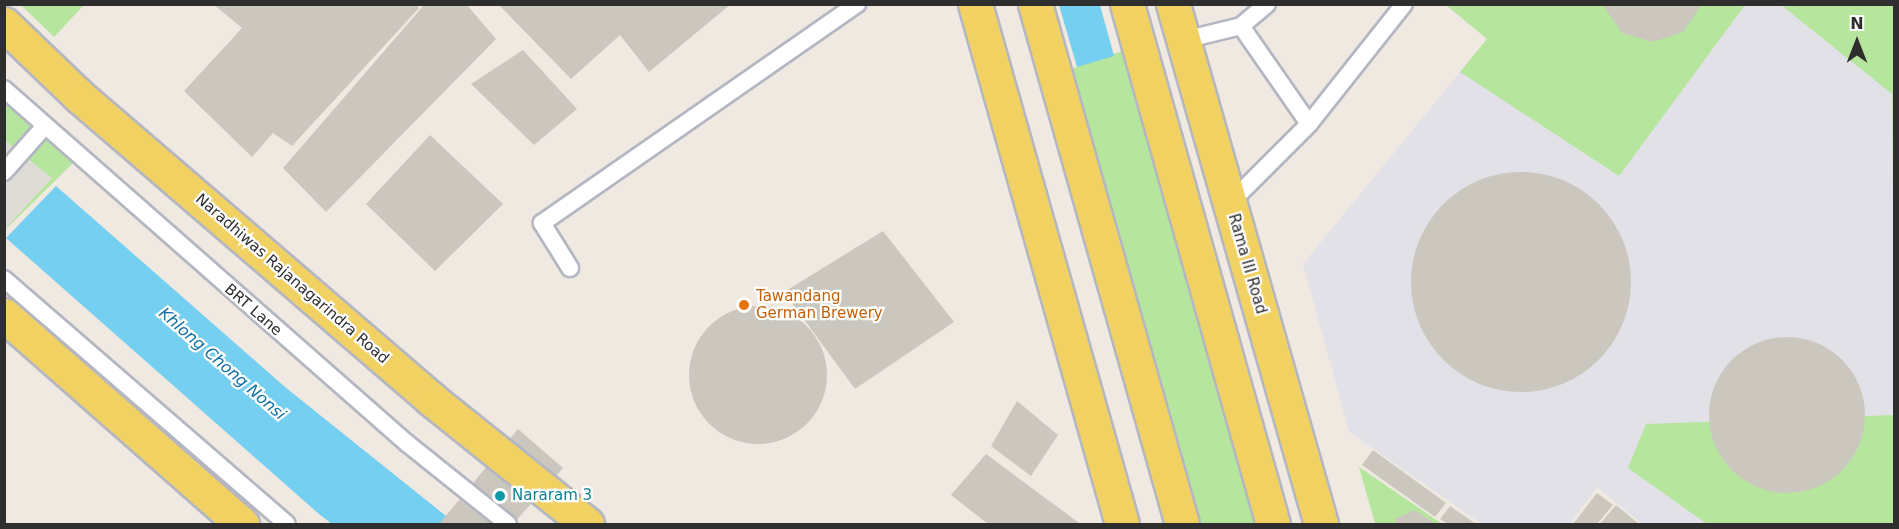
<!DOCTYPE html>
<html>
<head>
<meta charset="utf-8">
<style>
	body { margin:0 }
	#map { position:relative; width:1899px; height:529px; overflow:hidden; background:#efe9e1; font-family:"DejaVu Sans",sans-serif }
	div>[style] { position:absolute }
	.industrial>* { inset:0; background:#e3e1e8 }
	.green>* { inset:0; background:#b6e59e }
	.plaza>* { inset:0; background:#dfdcd8 }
	.water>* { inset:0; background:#75cff0 }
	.building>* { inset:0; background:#cbc7bf }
	.round { border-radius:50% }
	.roads { filter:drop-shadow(2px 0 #b4b7c1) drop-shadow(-2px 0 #b4b7c1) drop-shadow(0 2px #b4b7c1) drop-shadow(0 -2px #b4b7c1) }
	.lane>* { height:16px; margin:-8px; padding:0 8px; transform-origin:8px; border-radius:8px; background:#fff }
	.primary>* { height:33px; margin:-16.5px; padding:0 16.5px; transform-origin:16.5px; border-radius:16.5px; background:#f2d163 }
	.dots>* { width:16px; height:16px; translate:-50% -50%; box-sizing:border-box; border:3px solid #fff; border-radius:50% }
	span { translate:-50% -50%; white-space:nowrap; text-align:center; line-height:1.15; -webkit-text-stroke:4.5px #fff; paint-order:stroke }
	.street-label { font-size:15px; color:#2e2e2e }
	.food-label { font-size:15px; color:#c56008 }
	.left { translate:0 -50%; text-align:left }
	.culture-label { font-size:15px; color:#0d838f }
	.water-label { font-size:16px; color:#0d6fa3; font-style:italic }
	.frame { position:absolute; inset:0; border:6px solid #2e2e2e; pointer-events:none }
	.north { position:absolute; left:1827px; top:12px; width:60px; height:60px; -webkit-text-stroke:4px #fff; paint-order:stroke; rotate:0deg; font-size:16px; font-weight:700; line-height:24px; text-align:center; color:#2e2e2e }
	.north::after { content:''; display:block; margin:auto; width:21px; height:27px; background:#2e2e2e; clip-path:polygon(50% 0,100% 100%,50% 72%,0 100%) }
</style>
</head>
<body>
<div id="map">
	<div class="industrial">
		<div style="clip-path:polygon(1446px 5px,1894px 5px,1894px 524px,1642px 524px,1597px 487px,1570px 524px,1482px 524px,1349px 432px,1303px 264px,1487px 39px)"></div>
	</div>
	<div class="green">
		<div style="clip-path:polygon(21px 5px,84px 5px,54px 37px)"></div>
		<div style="clip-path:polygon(1446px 5px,1745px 5px,1619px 176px,1460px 72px,1487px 39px)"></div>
		<div style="clip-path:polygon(1781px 5px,1894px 5px,1894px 323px,1892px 94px)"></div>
		<div style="clip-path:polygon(1145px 43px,1279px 524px,1185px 524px,1065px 71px)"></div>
		<div style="clip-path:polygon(4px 97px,74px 162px,5px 230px,4px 230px)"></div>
		<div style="clip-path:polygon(1894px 415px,1894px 524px,1707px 524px,1628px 468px,1646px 424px)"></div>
		<div style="clip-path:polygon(1359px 467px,1425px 512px,1442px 524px,1375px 524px)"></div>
	</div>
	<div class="plaza">
		<div style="clip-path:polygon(4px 140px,52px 178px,5px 229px,4px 229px)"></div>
	</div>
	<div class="water">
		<div style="clip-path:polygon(1059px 5px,1100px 5px,1114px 56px,1077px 67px)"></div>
		<div style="clip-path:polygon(56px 186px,285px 387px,456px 524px,332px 524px,319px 514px,6px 238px)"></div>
	</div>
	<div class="building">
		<div style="clip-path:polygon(213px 4px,416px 4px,419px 8px,292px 146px,273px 133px,252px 157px,184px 91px,242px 28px)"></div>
		<div style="clip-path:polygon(498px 4px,731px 4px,649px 72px,620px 35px,571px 79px)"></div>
		<div style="clip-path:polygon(1602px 4px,1702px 4px,1683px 32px,1653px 42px,1622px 33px)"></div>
		<div style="clip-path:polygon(424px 5px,467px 5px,496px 39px,326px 212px,283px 168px)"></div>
		<div style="clip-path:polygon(523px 50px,577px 109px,534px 145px,471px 84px)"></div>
		<div style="clip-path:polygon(430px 135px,503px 204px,435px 271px,366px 204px)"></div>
		<div class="round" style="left:1411px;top:172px;width:220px;height:220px"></div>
		<div style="clip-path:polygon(883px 231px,954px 322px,855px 389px,784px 292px)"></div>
		<div class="round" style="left:689px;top:306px;width:138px;height:138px"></div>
		<div class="round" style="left:1709px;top:337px;width:156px;height:156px"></div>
		<div style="clip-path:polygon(1017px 401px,1058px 435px,1031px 476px,991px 446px)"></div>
		<div style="clip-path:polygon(518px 429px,563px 468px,513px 524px,439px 524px)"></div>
		<div style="clip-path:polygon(1373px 450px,1446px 503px,1435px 517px,1362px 465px)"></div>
		<div style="clip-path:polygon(986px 454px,1079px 523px,1080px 524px,988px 524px,951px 495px)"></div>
		<div style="clip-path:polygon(1597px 493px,1613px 505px,1597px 524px,1573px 524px)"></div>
		<div style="clip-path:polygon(1616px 505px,1639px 524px,1600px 524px)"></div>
		<div style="clip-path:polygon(1450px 506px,1476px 524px,1448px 524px,1440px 519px)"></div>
		<div style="clip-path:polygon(1415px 510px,1422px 515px,1436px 524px,1396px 524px,1395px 519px)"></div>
	</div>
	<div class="roads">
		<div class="lane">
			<div style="left:1241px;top:26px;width:119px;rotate:55.2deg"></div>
			<div style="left:1309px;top:124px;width:153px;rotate:-51.6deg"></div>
			<div style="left:1184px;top:40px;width:59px;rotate:-13.8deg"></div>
			<div style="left:1241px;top:26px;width:34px;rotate:-40deg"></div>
			<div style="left:4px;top:89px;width:538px;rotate:41.31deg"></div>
			<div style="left:408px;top:444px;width:128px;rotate:38.7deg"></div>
			<div style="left:4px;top:172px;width:60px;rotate:-48.4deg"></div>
			<div style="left:1230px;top:203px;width:112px;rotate:-45deg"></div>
			<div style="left:570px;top:268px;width:53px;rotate:-121.9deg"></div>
			<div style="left:542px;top:223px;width:384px;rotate:-34.8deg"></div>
			<div style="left:4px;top:279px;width:374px;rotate:40.9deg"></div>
		</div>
		<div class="primary">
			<div style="left:975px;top:4px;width:540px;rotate:74.21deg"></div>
			<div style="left:1035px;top:4px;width:540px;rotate:74.21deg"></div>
			<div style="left:1127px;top:4px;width:540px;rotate:74.32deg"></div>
			<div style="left:1173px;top:4px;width:541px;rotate:74.11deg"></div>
			<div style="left:4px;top:24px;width:104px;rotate:43.8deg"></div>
			<div style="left:79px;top:96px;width:464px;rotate:40.7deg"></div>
			<div style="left:431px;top:399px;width:200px;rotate:38.7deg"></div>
			<div style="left:4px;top:315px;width:317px;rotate:41.3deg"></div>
		</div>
	</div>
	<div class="dots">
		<div style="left:744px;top:305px;background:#e8710a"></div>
		<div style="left:500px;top:496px;background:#0f9aa8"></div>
	</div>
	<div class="street-label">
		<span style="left:1247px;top:264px;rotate:74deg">Rama III Road</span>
		<span style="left:292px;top:279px;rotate:41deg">Naradhiwas Rajanagarindra Road</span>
		<span style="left:253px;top:310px;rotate:41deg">BRT Lane</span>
	</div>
	<div class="food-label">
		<span class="left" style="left:756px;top:305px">Tawandang<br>German Brewery</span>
	</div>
	<div class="culture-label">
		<span class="left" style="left:512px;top:496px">Nararam 3</span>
	</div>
	<div class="water-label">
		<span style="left:222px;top:364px;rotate:41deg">Khlong Chong Nonsi</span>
	</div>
	<div class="frame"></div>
	<div class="north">N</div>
</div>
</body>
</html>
